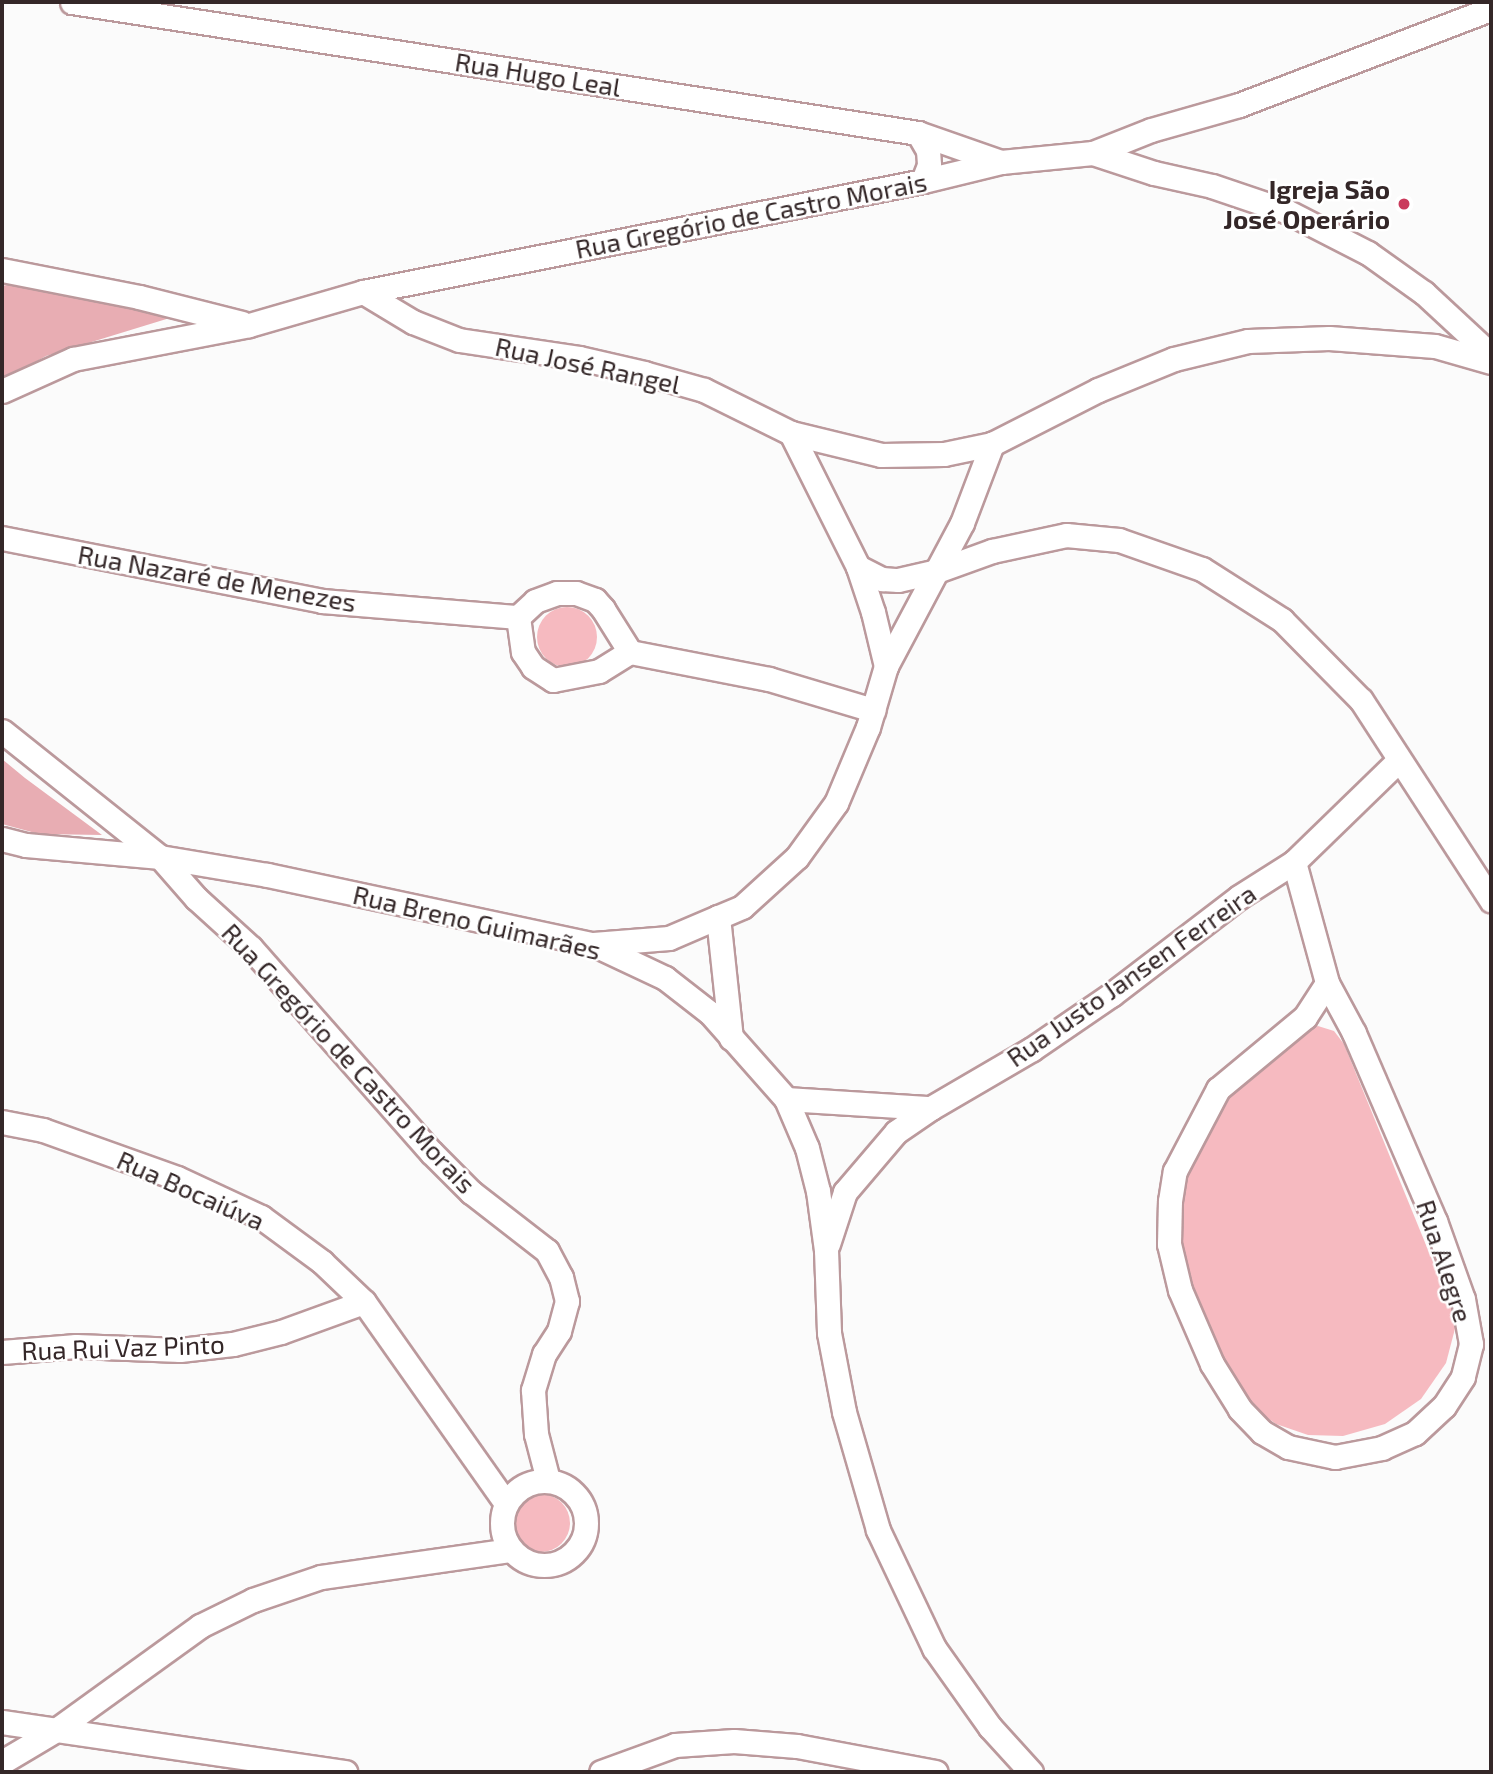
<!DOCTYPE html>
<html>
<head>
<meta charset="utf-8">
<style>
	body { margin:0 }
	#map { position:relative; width:1493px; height:1774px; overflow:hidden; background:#fbfbfb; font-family:"Exo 2",sans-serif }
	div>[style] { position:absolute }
	.green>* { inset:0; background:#f6bac0 }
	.round { border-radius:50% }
	.forest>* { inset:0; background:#e8adb3 }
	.roads { filter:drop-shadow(2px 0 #bb999c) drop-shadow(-2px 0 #bb999c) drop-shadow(0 2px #bb999c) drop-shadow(0 -2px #bb999c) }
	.street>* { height:23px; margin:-11.5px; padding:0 11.5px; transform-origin:11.5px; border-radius:11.5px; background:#fff }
	.street>.ring { margin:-11.5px; padding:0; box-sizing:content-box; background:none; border:23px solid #fff; border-radius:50% }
	.dots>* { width:19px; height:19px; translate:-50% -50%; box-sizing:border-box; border:4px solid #fff; border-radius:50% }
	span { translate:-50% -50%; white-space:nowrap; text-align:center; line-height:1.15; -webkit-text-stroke:5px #fff; paint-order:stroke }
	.street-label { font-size:26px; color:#342728 }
	.poi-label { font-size:26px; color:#342728; font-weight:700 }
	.right { translate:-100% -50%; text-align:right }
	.frame { position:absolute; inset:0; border:4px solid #342728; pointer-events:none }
</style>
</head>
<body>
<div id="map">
	<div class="green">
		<div class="round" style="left:537px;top:607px;width:60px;height:60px"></div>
		<div style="clip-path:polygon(1318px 1026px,1334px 1031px,1344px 1044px,1457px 1321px,1446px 1363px,1421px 1399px,1385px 1424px,1343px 1436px,1308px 1435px,1276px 1424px,1248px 1404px,1227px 1377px,1188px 1275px,1178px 1232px,1182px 1189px,1193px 1152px,1226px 1094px,1309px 1028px)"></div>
		<div class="round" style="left:512px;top:1494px;width:58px;height:58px"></div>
	</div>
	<div class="forest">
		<div style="clip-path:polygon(7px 285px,186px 313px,46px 356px,2px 381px,2px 286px)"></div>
		<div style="clip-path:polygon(2px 759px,25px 778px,102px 835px,39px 834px,2px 824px)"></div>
	</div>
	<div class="roads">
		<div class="street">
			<div style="left:72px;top:2px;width:856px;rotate:8.8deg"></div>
			<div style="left:918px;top:133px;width:88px;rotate:19.3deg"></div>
			<div style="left:918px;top:133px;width:20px;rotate:60deg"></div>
			<div style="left:928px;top:150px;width:15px;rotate:86deg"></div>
			<div style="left:929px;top:165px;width:17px;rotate:111deg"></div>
			<div style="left:1093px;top:153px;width:64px;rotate:18.2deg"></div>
			<div style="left:1154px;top:173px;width:59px;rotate:12.6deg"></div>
			<div style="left:1212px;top:186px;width:78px;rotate:18.7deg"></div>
			<div style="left:1286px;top:211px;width:92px;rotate:27.1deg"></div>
			<div style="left:1368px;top:253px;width:69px;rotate:35.5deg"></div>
			<div style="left:1424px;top:293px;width:91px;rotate:42.8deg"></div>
			<div style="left:2px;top:270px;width:140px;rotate:11.1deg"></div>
			<div style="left:139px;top:297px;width:106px;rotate:14.2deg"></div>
			<div style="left:363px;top:292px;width:58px;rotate:31deg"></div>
			<div style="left:413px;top:322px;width:49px;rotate:21.4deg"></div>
			<div style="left:459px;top:340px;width:121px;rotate:8.5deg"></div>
			<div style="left:579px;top:358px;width:67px;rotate:13deg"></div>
			<div style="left:644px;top:373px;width:62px;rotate:15.8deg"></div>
			<div style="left:704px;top:390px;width:97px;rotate:26.3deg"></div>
			<div style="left:791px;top:433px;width:150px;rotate:63.4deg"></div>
			<div style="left:858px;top:567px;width:47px;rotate:71.6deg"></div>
			<div style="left:873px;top:612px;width:56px;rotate:76.5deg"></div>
			<div style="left:886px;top:666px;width:64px;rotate:106.4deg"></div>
			<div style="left:868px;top:727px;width:82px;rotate:112.8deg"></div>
			<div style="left:836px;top:803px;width:67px;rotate:125.8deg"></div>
			<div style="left:797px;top:857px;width:74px;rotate:137.7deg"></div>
			<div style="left:742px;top:907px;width:26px;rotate:157deg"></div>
			<div style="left:718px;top:917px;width:53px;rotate:156.8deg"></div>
			<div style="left:669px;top:938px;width:76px;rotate:175.5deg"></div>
			<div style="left:2px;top:391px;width:78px;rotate:-24.3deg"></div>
			<div style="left:73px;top:359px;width:179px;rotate:-10.9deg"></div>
			<div style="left:249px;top:325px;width:119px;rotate:-16.1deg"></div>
			<div style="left:363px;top:292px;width:571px;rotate:-11.21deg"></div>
			<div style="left:923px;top:181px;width:80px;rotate:-13.7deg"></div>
			<div style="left:1001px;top:162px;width:92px;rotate:-5.6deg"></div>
			<div style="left:1093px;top:153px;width:62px;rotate:-21.6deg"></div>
			<div style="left:1151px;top:130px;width:91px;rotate:-15.9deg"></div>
			<div style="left:1239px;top:105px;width:270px;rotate:-20.9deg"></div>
			<div style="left:791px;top:433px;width:93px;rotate:13.7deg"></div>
			<div style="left:881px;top:455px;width:63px;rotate:-0.9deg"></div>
			<div style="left:944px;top:454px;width:49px;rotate:-11.8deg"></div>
			<div style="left:2px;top:538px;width:326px;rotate:11.1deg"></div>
			<div style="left:322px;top:601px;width:197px;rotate:4.7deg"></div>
			<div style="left:518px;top:617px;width:23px;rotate:-43deg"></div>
			<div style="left:535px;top:601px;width:23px;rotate:-20deg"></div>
			<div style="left:557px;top:593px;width:19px"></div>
			<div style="left:576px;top:593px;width:20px;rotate:20deg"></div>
			<div style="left:595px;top:600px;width:12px;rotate:48deg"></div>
			<div style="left:603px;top:609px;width:51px;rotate:57.9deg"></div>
			<div style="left:858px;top:567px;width:27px;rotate:27deg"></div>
			<div style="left:882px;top:579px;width:16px;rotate:4deg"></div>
			<div style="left:898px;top:580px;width:37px;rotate:-13deg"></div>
			<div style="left:934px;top:572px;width:62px;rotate:-19.9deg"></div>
			<div style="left:992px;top:551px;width:76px;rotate:-12.2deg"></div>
			<div style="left:1066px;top:535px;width:53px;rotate:5.4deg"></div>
			<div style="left:1119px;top:540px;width:88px;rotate:19.3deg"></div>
			<div style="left:1202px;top:569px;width:95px;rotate:32.5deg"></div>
			<div style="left:1282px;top:620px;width:112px;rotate:45.4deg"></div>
			<div style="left:1361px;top:700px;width:239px;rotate:57deg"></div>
			<div style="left:518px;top:617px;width:35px;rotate:82deg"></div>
			<div style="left:523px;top:652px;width:18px;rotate:56deg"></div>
			<div style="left:533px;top:667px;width:24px;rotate:33deg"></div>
			<div style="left:553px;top:680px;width:47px;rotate:-11.1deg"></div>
			<div style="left:599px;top:671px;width:36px;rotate:-32deg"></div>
			<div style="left:630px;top:652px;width:142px;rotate:11deg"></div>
			<div style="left:769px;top:679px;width:109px;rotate:16.6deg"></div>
			<div style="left:886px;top:666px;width:162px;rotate:-62deg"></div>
			<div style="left:962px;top:523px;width:85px;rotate:-69.2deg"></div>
			<div style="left:992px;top:444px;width:119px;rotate:-27deg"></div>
			<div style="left:1098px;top:390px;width:82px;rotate:-22.2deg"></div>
			<div style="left:1174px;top:359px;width:76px;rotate:-13.7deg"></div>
			<div style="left:1248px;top:341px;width:81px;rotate:-2.1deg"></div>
			<div style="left:1329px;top:338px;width:106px;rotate:4.3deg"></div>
			<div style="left:1435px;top:346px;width:58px;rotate:15.9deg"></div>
			<div style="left:2px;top:731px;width:202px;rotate:38.6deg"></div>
			<div style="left:160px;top:857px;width:55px;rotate:48.7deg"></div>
			<div style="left:196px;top:898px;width:74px;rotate:42.3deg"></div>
			<div style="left:251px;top:948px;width:272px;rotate:48.6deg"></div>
			<div style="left:431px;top:1152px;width:57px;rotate:45deg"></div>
			<div style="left:471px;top:1192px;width:96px;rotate:37.8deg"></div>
			<div style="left:547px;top:1251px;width:30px;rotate:62deg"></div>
			<div style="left:561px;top:1277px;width:25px;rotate:76deg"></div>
			<div style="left:567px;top:1301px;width:31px;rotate:105deg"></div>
			<div style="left:559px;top:1331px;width:27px;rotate:123deg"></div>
			<div style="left:544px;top:1354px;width:38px;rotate:107deg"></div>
			<div style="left:533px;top:1390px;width:44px;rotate:86.1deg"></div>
			<div style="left:536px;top:1434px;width:48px;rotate:75.4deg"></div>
			<div style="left:2px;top:839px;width:25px;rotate:14deg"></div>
			<div style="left:26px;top:845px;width:135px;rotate:5.1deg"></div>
			<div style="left:160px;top:857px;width:109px;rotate:9.5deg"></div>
			<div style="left:267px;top:875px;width:333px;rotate:12deg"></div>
			<div style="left:593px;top:944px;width:80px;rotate:25.3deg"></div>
			<div style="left:665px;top:978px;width:57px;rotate:37.9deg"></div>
			<div style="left:710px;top:1013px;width:115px;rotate:48.5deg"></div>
			<div style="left:786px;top:1099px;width:53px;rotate:66.8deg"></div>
			<div style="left:807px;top:1148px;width:44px;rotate:75.7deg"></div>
			<div style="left:818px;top:1191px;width:60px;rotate:82.3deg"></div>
			<div style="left:826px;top:1250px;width:83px;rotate:87.9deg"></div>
			<div style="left:829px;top:1333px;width:80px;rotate:79.2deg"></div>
			<div style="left:844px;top:1412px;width:123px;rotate:73.9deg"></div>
			<div style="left:878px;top:1530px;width:131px;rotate:64.6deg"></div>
			<div style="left:934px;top:1648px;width:97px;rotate:54.7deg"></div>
			<div style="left:990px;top:1727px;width:61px;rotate:47.7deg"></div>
			<div style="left:1294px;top:862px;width:125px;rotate:74.7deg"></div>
			<div style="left:718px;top:917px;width:122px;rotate:83.9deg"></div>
			<div style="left:1327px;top:983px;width:57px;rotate:61.6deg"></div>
			<div style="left:1354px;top:1033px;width:205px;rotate:66.7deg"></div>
			<div style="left:1435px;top:1221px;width:83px;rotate:70.3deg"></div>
			<div style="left:1463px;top:1299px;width:46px;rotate:79.9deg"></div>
			<div style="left:1471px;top:1344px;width:34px;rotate:104deg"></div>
			<div style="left:1463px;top:1377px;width:35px;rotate:123deg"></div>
			<div style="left:1444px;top:1406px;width:40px;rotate:137deg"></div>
			<div style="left:1415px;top:1433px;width:36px;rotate:156deg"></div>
			<div style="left:1382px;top:1448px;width:48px;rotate:169.2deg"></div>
			<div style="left:1335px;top:1457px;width:48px;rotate:-168deg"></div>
			<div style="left:1288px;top:1447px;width:30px;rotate:-150deg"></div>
			<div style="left:1262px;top:1432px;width:32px;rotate:-134deg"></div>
			<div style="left:1240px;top:1409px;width:53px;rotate:-121.9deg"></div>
			<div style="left:1212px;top:1364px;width:81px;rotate:-113.4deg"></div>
			<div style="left:1180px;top:1290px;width:47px;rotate:-103.4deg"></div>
			<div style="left:1169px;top:1244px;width:43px;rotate:-88.7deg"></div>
			<div style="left:1170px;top:1201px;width:30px;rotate:-81deg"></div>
			<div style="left:1175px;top:1171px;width:93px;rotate:-62.3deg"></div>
			<div style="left:1218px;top:1089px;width:113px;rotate:-39.6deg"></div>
			<div style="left:1305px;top:1017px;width:40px;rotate:-57.1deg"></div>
			<div style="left:786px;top:1099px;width:145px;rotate:3.6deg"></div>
			<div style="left:931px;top:1108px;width:117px;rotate:-30.3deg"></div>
			<div style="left:1032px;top:1049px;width:96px;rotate:-34.4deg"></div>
			<div style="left:1111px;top:995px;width:161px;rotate:-37.4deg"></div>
			<div style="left:1239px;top:897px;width:65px;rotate:-32.5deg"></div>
			<div style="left:1294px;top:862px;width:145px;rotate:-44.2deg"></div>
			<div style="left:2px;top:1122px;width:42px;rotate:11deg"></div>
			<div style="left:43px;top:1130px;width:142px;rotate:19.7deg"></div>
			<div style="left:177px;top:1178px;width:93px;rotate:24.9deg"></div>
			<div style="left:261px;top:1217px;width:76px;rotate:36.4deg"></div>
			<div style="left:322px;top:1262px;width:58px;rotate:43.6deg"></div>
			<div style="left:364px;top:1302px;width:246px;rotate:54.8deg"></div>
			<div style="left:828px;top:1244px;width:55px;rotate:-71.9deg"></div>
			<div style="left:845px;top:1192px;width:79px;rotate:-49.6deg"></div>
			<div style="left:896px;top:1132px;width:42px;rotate:-34.4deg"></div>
			<div style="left:2px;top:1352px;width:74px;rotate:-4.6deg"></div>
			<div style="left:76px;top:1346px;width:104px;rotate:2.2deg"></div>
			<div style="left:180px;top:1350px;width:53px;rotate:-6.5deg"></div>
			<div style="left:233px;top:1344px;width:49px;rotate:-14deg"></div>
			<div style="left:281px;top:1332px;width:88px;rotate:-19.9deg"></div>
			<div class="ring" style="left:502px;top:1481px;width:61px;height:61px"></div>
			<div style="left:2px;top:1722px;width:347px;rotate:8.3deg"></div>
			<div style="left:2px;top:1762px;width:63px;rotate:-30.7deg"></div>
			<div style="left:56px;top:1730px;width:178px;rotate:-35.8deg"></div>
			<div style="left:200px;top:1626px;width:59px;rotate:-26.1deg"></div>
			<div style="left:253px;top:1600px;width:72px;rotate:-18.7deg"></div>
			<div style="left:321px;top:1577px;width:192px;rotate:-8.1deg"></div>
			<div style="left:601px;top:1772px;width:79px;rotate:-20deg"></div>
			<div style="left:675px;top:1745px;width:59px;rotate:-3.9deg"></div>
			<div style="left:734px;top:1741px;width:63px;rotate:4.5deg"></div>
			<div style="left:797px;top:1746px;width:141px;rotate:10.6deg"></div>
		</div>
	</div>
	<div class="dots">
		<div style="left:1404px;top:204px;background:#ca3a5b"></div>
	</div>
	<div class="street-label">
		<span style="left:538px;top:74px;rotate:9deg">Rua Hugo Leal</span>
		<span style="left:751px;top:215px;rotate:-11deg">Rua Gregório de Castro Morais</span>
		<span style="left:588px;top:365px;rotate:12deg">Rua José Rangel</span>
		<span style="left:217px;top:578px;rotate:10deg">Rua Nazaré de Menezes</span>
		<span style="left:477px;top:922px;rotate:13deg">Rua Breno Guimarães</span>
		<span style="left:1131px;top:975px;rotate:-35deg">Rua Justo Jansen Ferreira</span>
		<span style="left:349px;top:1058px;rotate:47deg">Rua Gregório de Castro Morais</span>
		<span style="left:191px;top:1190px;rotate:24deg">Rua Bocaiúva</span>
		<span style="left:1445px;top:1261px;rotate:72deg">Rua Alegre</span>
		<span style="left:123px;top:1347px;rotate:-2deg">Rua Rui Vaz Pinto</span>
	</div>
	<div class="poi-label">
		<span class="right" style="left:1390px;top:204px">Igreja São<br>José Operário</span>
	</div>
	<div class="frame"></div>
</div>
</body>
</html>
